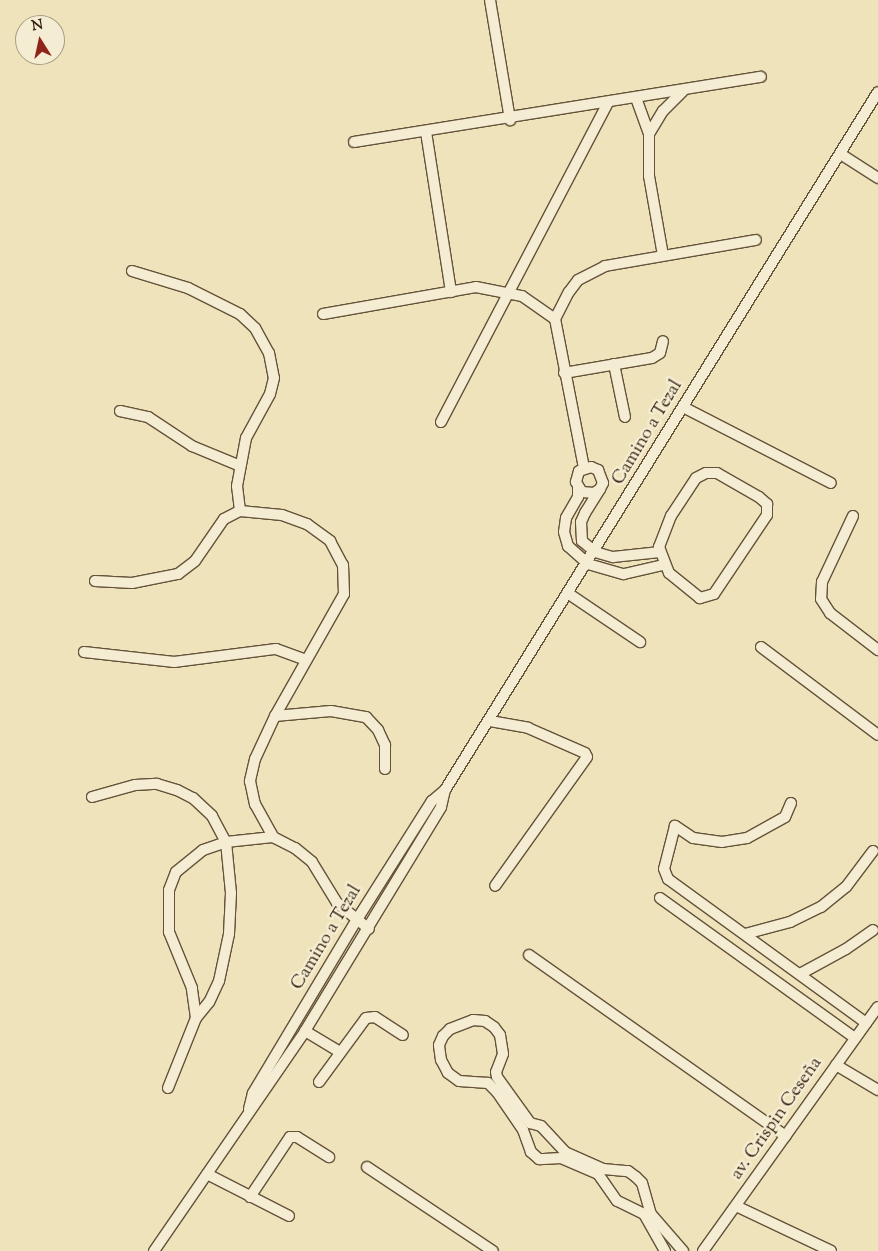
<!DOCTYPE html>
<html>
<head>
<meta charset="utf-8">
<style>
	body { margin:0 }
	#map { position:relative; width:878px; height:1251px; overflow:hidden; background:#efe3bb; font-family:"Sorts Mill Goudy",serif }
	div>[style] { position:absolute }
	.roads { filter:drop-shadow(1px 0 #645239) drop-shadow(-1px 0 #645239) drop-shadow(0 1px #645239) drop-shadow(0 -1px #645239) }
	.minor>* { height:10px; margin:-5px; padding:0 5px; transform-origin:5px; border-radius:5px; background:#f5edd3 }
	span { translate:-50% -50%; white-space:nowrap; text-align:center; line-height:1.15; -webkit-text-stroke:5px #f5edd3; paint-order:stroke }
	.street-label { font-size:18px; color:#35210e }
	.north { position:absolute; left:15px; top:15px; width:50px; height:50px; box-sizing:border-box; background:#f5edd3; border:1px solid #a89b84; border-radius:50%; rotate:350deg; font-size:14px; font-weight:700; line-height:20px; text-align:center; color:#35210e }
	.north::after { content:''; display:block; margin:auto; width:18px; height:22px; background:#8f2418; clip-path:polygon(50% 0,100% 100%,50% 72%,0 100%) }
</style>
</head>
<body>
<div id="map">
	<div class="roads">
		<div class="minor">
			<div style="left:490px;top:0;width:122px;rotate:80.5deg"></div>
			<div style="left:636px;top:98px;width:38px;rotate:70deg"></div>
			<div style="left:649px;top:134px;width:42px;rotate:90deg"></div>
			<div style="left:649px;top:176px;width:80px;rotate:80deg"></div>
			<div style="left:426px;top:132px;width:162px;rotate:81.1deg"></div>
			<div style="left:649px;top:134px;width:27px;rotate:-59deg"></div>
			<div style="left:663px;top:111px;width:28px;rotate:-45deg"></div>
			<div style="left:354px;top:142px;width:412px;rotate:-9.1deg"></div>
			<div style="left:842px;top:155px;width:43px;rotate:32.6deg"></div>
			<div style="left:132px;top:271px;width:59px;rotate:16.9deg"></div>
			<div style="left:188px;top:288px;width:58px;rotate:26.6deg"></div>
			<div style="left:240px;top:314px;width:21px;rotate:43deg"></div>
			<div style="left:255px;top:328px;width:29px;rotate:61deg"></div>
			<div style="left:269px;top:353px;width:25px;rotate:79deg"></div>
			<div style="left:274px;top:378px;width:16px;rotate:104deg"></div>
			<div style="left:270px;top:394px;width:50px;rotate:118.6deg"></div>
			<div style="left:246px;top:438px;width:49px;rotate:100.6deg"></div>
			<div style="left:237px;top:486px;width:25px;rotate:83deg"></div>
			<div style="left:323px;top:314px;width:155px;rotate:-10deg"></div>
			<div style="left:476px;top:287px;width:47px;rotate:11.1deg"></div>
			<div style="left:522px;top:296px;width:40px;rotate:34.9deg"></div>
			<div style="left:614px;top:364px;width:54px;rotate:78.3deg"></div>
			<div style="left:564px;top:373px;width:89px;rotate:-9.7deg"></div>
			<div style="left:652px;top:358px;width:9px;rotate:-32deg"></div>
			<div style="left:660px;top:353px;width:12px;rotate:-76deg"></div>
			<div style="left:683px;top:407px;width:166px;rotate:27.2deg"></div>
			<div style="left:120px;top:411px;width:29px;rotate:12deg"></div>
			<div style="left:148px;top:417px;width:53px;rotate:33.4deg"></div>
			<div style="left:192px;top:446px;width:52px;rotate:22.6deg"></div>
			<div style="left:441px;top:422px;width:360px;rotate:-62.4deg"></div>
			<div style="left:584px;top:468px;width:152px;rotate:-101deg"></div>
			<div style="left:555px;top:319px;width:30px;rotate:-63deg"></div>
			<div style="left:569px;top:292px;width:15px;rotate:-53deg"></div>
			<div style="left:578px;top:280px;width:30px;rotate:-27deg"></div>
			<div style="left:605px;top:266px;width:153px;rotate:-9.8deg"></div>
			<div style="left:706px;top:473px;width:11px"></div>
			<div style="left:717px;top:473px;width:48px;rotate:29.7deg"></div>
			<div style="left:759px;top:497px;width:11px;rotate:41deg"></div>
			<div style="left:767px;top:504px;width:11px;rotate:90deg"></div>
			<div style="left:767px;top:515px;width:95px;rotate:123.9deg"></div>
			<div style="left:714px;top:594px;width:15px;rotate:164deg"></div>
			<div style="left:700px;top:598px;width:40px;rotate:-141deg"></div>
			<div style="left:669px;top:573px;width:28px;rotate:-111deg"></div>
			<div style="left:659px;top:547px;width:33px;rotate:-69deg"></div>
			<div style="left:671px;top:516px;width:45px;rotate:-56.7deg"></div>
			<div style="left:696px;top:478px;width:11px;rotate:-27deg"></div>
			<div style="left:578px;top:488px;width:9px;rotate:90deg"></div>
			<div style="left:578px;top:497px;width:24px;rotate:120deg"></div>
			<div style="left:566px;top:518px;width:14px;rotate:98deg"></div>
			<div style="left:564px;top:532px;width:15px;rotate:74deg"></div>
			<div style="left:568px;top:546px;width:27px;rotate:42deg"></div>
			<div style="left:588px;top:564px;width:37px;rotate:16deg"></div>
			<div style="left:624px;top:574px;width:40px;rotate:-13deg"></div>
			<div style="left:600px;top:489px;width:7px;rotate:146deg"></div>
			<div style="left:594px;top:493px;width:12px;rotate:-175deg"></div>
			<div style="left:582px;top:492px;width:12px;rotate:-121deg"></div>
			<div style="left:576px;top:482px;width:11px;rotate:-75deg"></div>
			<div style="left:579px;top:471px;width:13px;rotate:-18deg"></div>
			<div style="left:591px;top:467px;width:8px;rotate:23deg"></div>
			<div style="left:598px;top:470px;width:14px;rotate:69deg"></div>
			<div style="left:603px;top:483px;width:7px;rotate:117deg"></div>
			<div style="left:600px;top:489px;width:28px;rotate:122deg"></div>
			<div style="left:585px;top:513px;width:10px;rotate:114deg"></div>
			<div style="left:581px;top:522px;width:19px;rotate:87deg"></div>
			<div style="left:582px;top:541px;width:17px;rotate:40deg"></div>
			<div style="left:595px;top:552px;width:19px;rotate:16deg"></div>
			<div style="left:613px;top:557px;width:47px;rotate:-6.1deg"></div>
			<div style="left:853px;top:516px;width:73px;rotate:115.2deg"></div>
			<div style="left:822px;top:582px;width:17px;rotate:93deg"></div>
			<div style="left:821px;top:599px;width:17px;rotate:57deg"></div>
			<div style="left:830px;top:613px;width:61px;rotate:37.6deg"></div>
			<div style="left:95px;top:581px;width:37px;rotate:3deg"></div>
			<div style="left:132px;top:583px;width:47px;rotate:-11.1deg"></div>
			<div style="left:178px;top:574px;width:21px;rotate:-37deg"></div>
			<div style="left:195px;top:561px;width:51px;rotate:-55.4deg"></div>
			<div style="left:224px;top:519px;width:18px;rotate:-27deg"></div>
			<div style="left:240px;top:511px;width:42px;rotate:5.4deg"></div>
			<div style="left:282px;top:515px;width:27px;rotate:20deg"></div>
			<div style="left:307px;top:524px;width:29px;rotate:36deg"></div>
			<div style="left:330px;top:541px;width:27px;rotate:62deg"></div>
			<div style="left:343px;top:565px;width:29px;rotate:88deg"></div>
			<div style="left:344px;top:594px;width:140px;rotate:119.5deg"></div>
			<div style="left:275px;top:716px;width:47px;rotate:114.9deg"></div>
			<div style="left:255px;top:759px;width:23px;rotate:103deg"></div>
			<div style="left:250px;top:781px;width:24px;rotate:78deg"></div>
			<div style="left:255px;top:804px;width:38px;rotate:61deg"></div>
			<div style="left:273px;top:837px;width:25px;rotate:27deg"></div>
			<div style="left:295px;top:848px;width:22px;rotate:39deg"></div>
			<div style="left:312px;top:862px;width:48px;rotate:58.6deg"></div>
			<div style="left:337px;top:903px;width:41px;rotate:39.1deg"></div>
			<div style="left:569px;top:594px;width:86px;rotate:34.1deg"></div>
			<div style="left:761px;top:647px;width:146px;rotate:36.9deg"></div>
			<div style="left:84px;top:652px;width:91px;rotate:6.3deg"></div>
			<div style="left:174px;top:662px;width:103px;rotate:-7.3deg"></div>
			<div style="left:276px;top:649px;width:32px;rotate:20deg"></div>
			<div style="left:275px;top:716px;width:56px;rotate:-5.1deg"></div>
			<div style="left:331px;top:711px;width:36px;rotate:10deg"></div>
			<div style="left:366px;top:717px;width:18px;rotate:47deg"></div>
			<div style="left:378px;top:730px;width:17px;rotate:65deg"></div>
			<div style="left:385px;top:745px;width:24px;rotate:90deg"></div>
			<div style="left:490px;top:721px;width:39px;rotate:10deg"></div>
			<div style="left:528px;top:728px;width:62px;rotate:23.7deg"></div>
			<div style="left:585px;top:753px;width:4px;rotate:63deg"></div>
			<div style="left:587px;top:757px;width:158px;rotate:125.5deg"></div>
			<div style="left:92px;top:797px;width:45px;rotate:-15.6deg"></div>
			<div style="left:135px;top:785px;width:22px;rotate:-3deg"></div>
			<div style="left:157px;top:784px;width:21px;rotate:17deg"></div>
			<div style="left:177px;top:790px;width:18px;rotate:27deg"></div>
			<div style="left:193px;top:798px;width:26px;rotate:43deg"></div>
			<div style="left:212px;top:816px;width:30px;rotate:62deg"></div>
			<div style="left:226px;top:842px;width:51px;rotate:84.4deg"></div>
			<div style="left:231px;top:893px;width:41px;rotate:92.8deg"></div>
			<div style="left:229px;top:934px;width:48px;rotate:102deg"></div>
			<div style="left:219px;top:981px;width:23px;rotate:115deg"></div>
			<div style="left:209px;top:1002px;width:21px;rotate:129deg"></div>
			<div style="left:791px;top:803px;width:15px;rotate:113deg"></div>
			<div style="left:785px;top:817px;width:43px;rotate:151.1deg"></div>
			<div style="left:747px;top:838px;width:25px;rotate:171deg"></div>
			<div style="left:722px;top:842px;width:29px;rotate:-172deg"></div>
			<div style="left:693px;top:838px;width:22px;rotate:-146deg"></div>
			<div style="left:675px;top:826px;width:44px;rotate:104.3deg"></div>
			<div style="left:664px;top:869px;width:11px;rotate:68deg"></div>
			<div style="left:668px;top:879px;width:245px;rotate:36deg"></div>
			<div style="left:660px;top:898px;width:240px;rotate:35.7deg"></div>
			<div style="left:745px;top:934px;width:47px;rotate:-14.9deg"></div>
			<div style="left:790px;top:922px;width:34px;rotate:-26deg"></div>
			<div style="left:821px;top:907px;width:32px;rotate:-39deg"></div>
			<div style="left:846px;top:887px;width:45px;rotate:-53.1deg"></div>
			<div style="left:529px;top:955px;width:314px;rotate:35.2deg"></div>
			<div style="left:800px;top:974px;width:52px;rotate:-28.5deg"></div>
			<div style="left:846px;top:949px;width:33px;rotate:-35deg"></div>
			<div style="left:305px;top:1031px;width:41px;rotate:31deg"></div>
			<div style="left:836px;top:1065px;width:49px;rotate:30.8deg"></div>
			<div style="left:319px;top:1082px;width:79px;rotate:-53.7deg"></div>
			<div style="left:366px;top:1018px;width:9px;rotate:-6deg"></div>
			<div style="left:375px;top:1017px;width:33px;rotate:33deg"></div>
			<div style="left:168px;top:1088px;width:75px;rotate:-68.2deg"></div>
			<div style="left:196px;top:1018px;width:30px;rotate:-98deg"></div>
			<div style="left:192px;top:988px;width:61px;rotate:-112.3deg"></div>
			<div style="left:169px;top:932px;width:42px;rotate:-90deg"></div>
			<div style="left:169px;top:890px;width:19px;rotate:-69deg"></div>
			<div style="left:176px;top:872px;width:35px;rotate:-39deg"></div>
			<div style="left:203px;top:850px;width:24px;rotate:-19deg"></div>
			<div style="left:226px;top:842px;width:47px;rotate:-6.1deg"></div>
			<div style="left:249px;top:1109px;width:16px;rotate:-76deg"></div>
			<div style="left:253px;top:1093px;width:200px;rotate:-59.1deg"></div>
			<div style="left:356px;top:921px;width:142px;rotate:-57.7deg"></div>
			<div style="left:432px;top:801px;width:17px;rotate:-40deg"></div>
			<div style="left:367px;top:1167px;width:151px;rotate:33.7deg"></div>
			<div style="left:207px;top:1174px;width:92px;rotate:27.1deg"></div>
			<div style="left:250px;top:1197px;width:72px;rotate:-56.3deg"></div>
			<div style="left:290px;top:1137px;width:7px"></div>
			<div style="left:297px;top:1137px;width:38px;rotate:32deg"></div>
			<div style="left:736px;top:1206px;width:105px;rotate:25.3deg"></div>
			<div style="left:154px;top:1251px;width:267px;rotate:-55.5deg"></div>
			<div style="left:305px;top:1031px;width:262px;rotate:-58.7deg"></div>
			<div style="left:441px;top:807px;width:17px;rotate:-77deg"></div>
			<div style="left:445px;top:790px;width:821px;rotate:-58.19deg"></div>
			<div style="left:665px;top:1251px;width:43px;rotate:-119.6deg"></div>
			<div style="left:644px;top:1214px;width:30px;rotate:-154deg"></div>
			<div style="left:617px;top:1201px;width:33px;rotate:-125deg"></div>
			<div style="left:598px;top:1174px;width:40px;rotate:-156.6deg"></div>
			<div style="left:561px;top:1158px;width:22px;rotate:177deg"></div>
			<div style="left:539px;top:1159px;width:11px;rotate:-139deg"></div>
			<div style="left:531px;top:1152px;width:23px;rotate:-110deg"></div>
			<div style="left:523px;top:1130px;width:46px;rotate:-124.4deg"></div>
			<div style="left:497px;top:1092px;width:13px;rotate:-135deg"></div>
			<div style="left:488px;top:1083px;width:29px;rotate:-176deg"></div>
			<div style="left:459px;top:1081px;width:14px;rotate:-144deg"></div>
			<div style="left:448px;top:1073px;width:15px;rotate:-118deg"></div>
			<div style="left:441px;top:1060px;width:15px;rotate:-98deg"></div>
			<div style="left:439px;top:1045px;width:10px;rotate:-66deg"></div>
			<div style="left:443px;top:1036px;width:10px;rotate:-45deg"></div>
			<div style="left:450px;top:1029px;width:25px;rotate:-21deg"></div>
			<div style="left:473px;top:1020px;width:12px;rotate:5deg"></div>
			<div style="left:485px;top:1021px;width:11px;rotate:34deg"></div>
			<div style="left:494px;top:1027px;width:10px;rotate:53deg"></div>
			<div style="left:500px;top:1035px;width:19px;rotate:81deg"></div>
			<div style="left:503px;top:1054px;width:19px;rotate:111deg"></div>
			<div style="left:496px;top:1072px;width:5px;rotate:79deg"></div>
			<div style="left:497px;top:1077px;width:57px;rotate:54.3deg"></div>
			<div style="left:530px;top:1123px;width:11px;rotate:15deg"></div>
			<div style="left:541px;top:1126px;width:35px;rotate:47deg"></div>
			<div style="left:565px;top:1152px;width:42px;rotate:24.1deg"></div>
			<div style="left:603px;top:1169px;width:25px;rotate:5deg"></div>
			<div style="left:628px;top:1171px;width:10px;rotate:37deg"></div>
			<div style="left:636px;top:1177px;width:8px;rotate:45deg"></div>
			<div style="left:642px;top:1183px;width:32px;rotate:74deg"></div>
			<div style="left:651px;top:1214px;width:49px;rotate:49.1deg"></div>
			<div style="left:703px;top:1251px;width:300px;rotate:-54.4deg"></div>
		</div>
	</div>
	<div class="street-label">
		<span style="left:648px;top:433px;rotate:-59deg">Camino a Tezal</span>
		<span style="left:327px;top:938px;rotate:-59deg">Camino a Tezal</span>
		<span style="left:777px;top:1119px;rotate:-55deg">av. Crispin Ceseña</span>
	</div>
	<div class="north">N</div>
</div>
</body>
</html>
